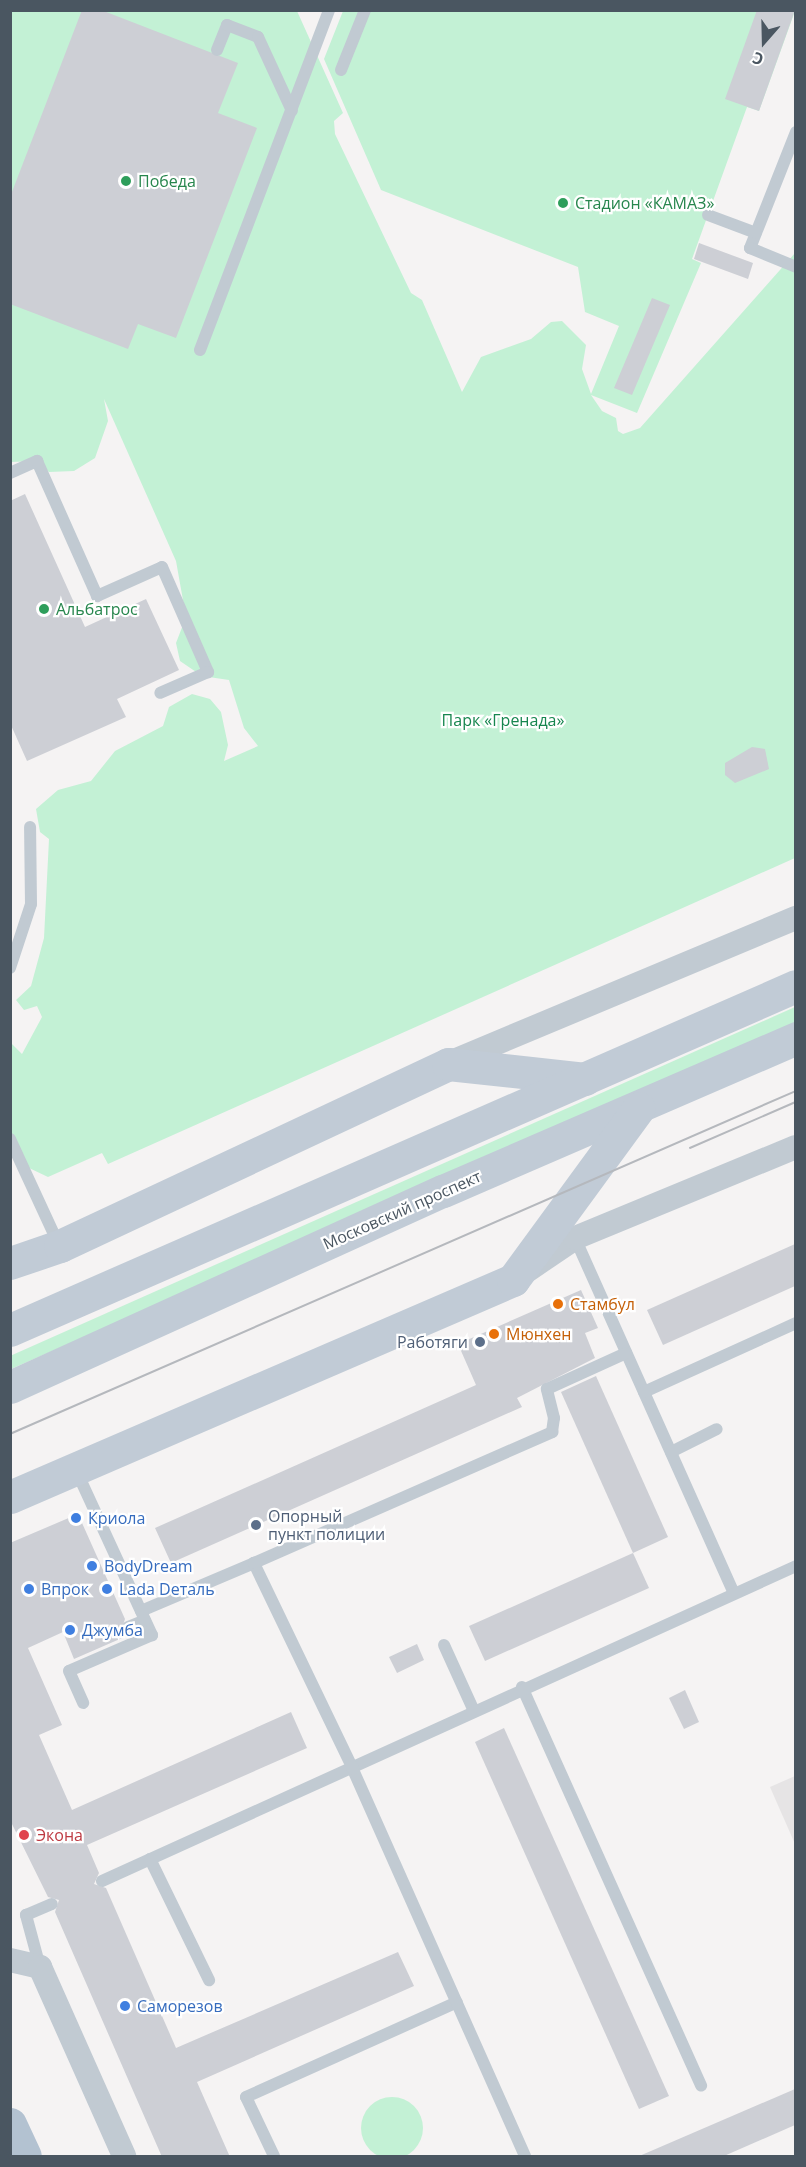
<!DOCTYPE html>
<html>
<head>
<meta charset="utf-8">
<style>
	body { margin:0 }
	#map { position:relative; width:806px; height:2167px; overflow:hidden; background:#f5f3f3; font-family:"Open Sans",sans-serif }
	div>[style] { position:absolute }
	.education>* { inset:0; background:#e6e4e5 }
	.green>* { inset:0; background:#c3f1d5 }
	.round { border-radius:50% }
	.building>* { inset:0; background:#cdcfd5 }
	.lane>* { height:12px; margin:-6px; padding:0 6px; transform-origin:6px; border-radius:6px; background:#c1cad2 }
	.street>* { height:24px; margin:-12px; padding:0 12px; transform-origin:12px; border-radius:12px; background:#c1cad2 }
	.secondary>* { height:33px; margin:-16.5px; padding:0 16.5px; transform-origin:16.5px; border-radius:16.5px; background:#c1cbd6 }
	.primary>* { height:33px; margin:-16.5px; padding:0 16.5px; transform-origin:16.5px; border-radius:16.5px; background:#b3c2d1 }
	.tram>* { height:1.5px; margin:-0.75px; padding:0 0.75px; transform-origin:0.75px; border-radius:0.75px; background:#b5b8bd }
	.dots>* { width:16px; height:16px; translate:-50% -50%; box-sizing:border-box; border:3px solid #fff; border-radius:50% }
	span { translate:-50% -50%; white-space:nowrap; text-align:center; line-height:1.15; -webkit-text-stroke:4.5px #fff; paint-order:stroke }
	.leisure-label { font-size:16px; color:#27864d }
	.left { translate:0 -50%; text-align:left }
	.park-label { font-size:16px; color:#17864f }
	.street-label { font-size:16px; color:#4a5661 }
	.food-label { font-size:16px; color:#c56008 }
	.service-label { font-size:16px; color:#4e5e75 }
	.right { translate:-100% -50%; text-align:right }
	.shop-label { font-size:16px; color:#366cbe }
	.health-label { font-size:16px; color:#be3a42 }
	.frame { position:absolute; inset:0; border:12px solid #4a5661; pointer-events:none }
	.north { position:absolute; left:734px; top:12px; width:60px; height:60px; -webkit-text-stroke:4px #fff; paint-order:stroke; rotate:200deg; font-size:16px; font-weight:700; line-height:24px; text-align:center; color:#4a5661 }
	.north::after { content:''; display:block; margin:auto; width:21px; height:27px; background:#4a5661; clip-path:polygon(50% 0,100% 100%,50% 72%,0 100%) }
</style>
</head>
<body>
<div id="map">
	<div class="education">
		<div style="clip-path:polygon(795px 1776px,795px 1844px,770px 1787px)"></div>
	</div>
	<div class="green">
		<div style="clip-path:polygon(11px 11px,297px 11px,343px 113px,334px 121px,335px 134px,411px 293px,422px 300px,462px 392px,481px 357px,531px 339px,551px 322px,562px 321px,586px 345px,582px 369px,591px 394px,619px 326px,585px 312px,578px 267px,381px 190px,324px 59px,343px 11px,795px 11px,759px 111px,747px 107px,692px 259px,701px 263px,637px 413px,591px 395px,602px 411px,616px 418px,618px 431px,623px 434px,640px 428px,795px 253px,795px 858px,108px 1164px,102px 1153px,48px 1177px,27px 1167px,11px 1133px,11px 1043px,22px 1054px,42px 1017px,37px 1006px,24px 1010px,16px 1000px,31px 986px,44px 938px,49px 839px,40px 832px,36px 809px,58px 790px,91px 781px,115px 751px,163px 726px,169px 707px,192px 694px,210px 699px,221px 712px,228px 745px,224px 761px,258px 746px,244px 728px,229px 680px,202px 676px,180px 661px,176px 643px,186px 617px,176px 561px,104px 399px,108px 421px,95px 458px,74px 471px,49px 472px,38px 461px,11px 462px)"></div>
		<div style="clip-path:polygon(795px 1007px,795px 1027px,11px 1369px,10px 1356px)"></div>
		<div class="round" style="left:361px;top:2097px;width:62px;height:62px"></div>
	</div>
	<div class="building">
		<div style="clip-path:polygon(82px 10px,101px 10px,238px 63px,218px 113px,257px 128px,176px 338px,138px 324px,128px 349px,10px 304px,10px 197px)"></div>
		<div style="clip-path:polygon(757px 10px,795px 10px,759px 111px,725px 99px)"></div>
		<div style="clip-path:polygon(699px 243px,753px 263px,748px 279px,694px 259px)"></div>
		<div style="clip-path:polygon(652px 298px,670px 305px,632px 395px,614px 388px)"></div>
		<div style="clip-path:polygon(25px 494px,85px 627px,146px 599px,179px 670px,117px 699px,126px 717px,27px 761px,10px 723px,10px 501px)"></div>
		<div style="clip-path:polygon(752px 747px,765px 749px,769px 769px,735px 783px,725px 775px,725px 763px)"></div>
		<div style="clip-path:polygon(795px 1244px,795px 1286px,663px 1345px,647px 1310px)"></div>
		<div style="clip-path:polygon(581px 1290px,598px 1328px,585px 1333px,595px 1358px,517px 1398px,522px 1407px,171px 1563px,155px 1528px,476px 1385px,458px 1344px)"></div>
		<div style="clip-path:polygon(596px 1376px,668px 1537px,633px 1553px,561px 1392px)"></div>
		<div style="clip-path:polygon(78px 1514px,125px 1619px,121px 1631px,129px 1635px,74px 1659px,63px 1632px,28px 1648px,62px 1725px,39px 1735px,72px 1810px,291px 1712px,307px 1748px,87px 1845px,99px 1873px,94px 1884px,106px 1888px,176px 2048px,398px 1952px,414px 1986px,197px 2082px,230px 2157px,162px 2157px,55px 1912px,59px 1900px,48px 1897px,10px 1820px,10px 1543px)"></div>
		<div style="clip-path:polygon(633px 1553px,649px 1588px,485px 1661px,469px 1626px)"></div>
		<div style="clip-path:polygon(417px 1644px,424px 1660px,397px 1673px,389px 1657px)"></div>
		<div style="clip-path:polygon(685px 1690px,699px 1722px,684px 1729px,669px 1698px)"></div>
		<div style="clip-path:polygon(504px 1728px,669px 2096px,639px 2109px,475px 1742px)"></div>
		<div style="clip-path:polygon(795px 2089px,795px 2125px,724px 2156px,637px 2157px)"></div>
	</div>
	<div class="lane">
		<div style="left:217px;top:50px;width:27px;rotate:-68deg"></div>
		<div style="left:227px;top:25px;width:33px;rotate:21deg"></div>
		<div style="left:258px;top:37px;width:81px;rotate:65.3deg"></div>
		<div style="left:341px;top:70px;width:65px;rotate:-68.2deg"></div>
		<div style="left:796px;top:132px;width:125px;rotate:111.6deg"></div>
		<div style="left:750px;top:248px;width:50px;rotate:22.4deg"></div>
		<div style="left:708px;top:215px;width:51px;rotate:20.6deg"></div>
		<div style="left:200px;top:350px;width:364px;rotate:-69.2deg"></div>
		<div style="left:10px;top:473px;width:30px;rotate:-24deg"></div>
		<div style="left:37px;top:461px;width:148px;rotate:66deg"></div>
		<div style="left:97px;top:596px;width:71px;rotate:-24deg"></div>
		<div style="left:162px;top:567px;width:115px;rotate:66.3deg"></div>
		<div style="left:208px;top:672px;width:52px;rotate:156.4deg"></div>
		<div style="left:10px;top:968px;width:67px;rotate:-71.8deg"></div>
		<div style="left:31px;top:904px;width:77px;rotate:-90.7deg"></div>
		<div style="left:10px;top:1139px;width:117px;rotate:65.2deg"></div>
		<div style="left:575px;top:1238px;width:389px;rotate:65.9deg"></div>
		<div style="left:644px;top:1392px;width:167px;rotate:-24.4deg"></div>
		<div style="left:671px;top:1452px;width:51px;rotate:-26.6deg"></div>
		<div style="left:76px;top:1470px;width:182px;rotate:65.3deg"></div>
		<div style="left:152px;top:1635px;width:90px;rotate:156.6deg"></div>
		<div style="left:69px;top:1671px;width:35px;rotate:66deg"></div>
		<div style="left:141px;top:1611px;width:123px;rotate:-23deg"></div>
		<div style="left:128px;top:1627px;width:18px;rotate:-22deg"></div>
		<div style="left:444px;top:1645px;width:72px;rotate:65.6deg"></div>
		<div style="left:522px;top:1687px;width:437px;rotate:65.8deg"></div>
		<div style="left:150px;top:1859px;width:135px;rotate:64deg"></div>
		<div style="left:102px;top:1881px;width:762px;rotate:-24.41deg"></div>
		<div style="left:40px;top:1967px;width:54px;rotate:-105.1deg"></div>
		<div style="left:26px;top:1915px;width:28px;rotate:-23deg"></div>
		<div style="left:274px;top:2156px;width:65px;rotate:-115.4deg"></div>
		<div style="left:246px;top:2097px;width:231px;rotate:-24.2deg"></div>
		<div style="left:525px;top:2156px;width:424px;rotate:-114deg"></div>
		<div style="left:353px;top:1769px;width:229px;rotate:-115.7deg"></div>
		<div style="left:254px;top:1563px;width:326px;rotate:-23.7deg"></div>
		<div style="left:552px;top:1432px;width:14px;rotate:-82deg"></div>
		<div style="left:554px;top:1418px;width:30px;rotate:-104deg"></div>
		<div style="left:547px;top:1389px;width:87px;rotate:-24.5deg"></div>
	</div>
	<div class="street">
		<div style="left:449px;top:1063px;width:376px;rotate:-22.7deg"></div>
		<div style="left:528px;top:1270px;width:57px;rotate:-34.2deg"></div>
		<div style="left:575px;top:1238px;width:239px;rotate:-22.4deg"></div>
		<div style="left:10px;top:1960px;width:31px;rotate:13deg"></div>
		<div style="left:40px;top:1967px;width:207px;rotate:66deg"></div>
	</div>
	<div class="secondary">
		<div style="left:10px;top:1263px;width:53px;rotate:-18.8deg"></div>
		<div style="left:60px;top:1246px;width:429px;rotate:-25.1deg"></div>
		<div style="left:448px;top:1064px;width:138px;rotate:6.2deg"></div>
		<div style="left:10px;top:1330px;width:858px;rotate:-23.64deg"></div>
		<div style="left:10px;top:1387px;width:475px;rotate:-24.4deg"></div>
		<div style="left:443px;top:1191px;width:385px;rotate:-23.4deg"></div>
		<div style="left:10px;top:1497px;width:548px;rotate:-23.34deg"></div>
		<div style="left:513px;top:1280px;width:213px;rotate:-53.8deg"></div>
	</div>
	<div class="primary">
		<div style="left:10px;top:2124px;width:35px;rotate:65deg"></div>
	</div>
	<div class="tram">
		<div style="left:690px;top:1148px;width:116px;rotate:-23.5deg"></div>
		<div style="left:10px;top:1434px;width:858px;rotate:-23.58deg"></div>
	</div>
	<div class="dots">
		<div style="left:126px;top:181px;background:#2e9e5b"></div>
		<div style="left:563px;top:203px;background:#2e9e5b"></div>
		<div style="left:44px;top:609px;background:#2e9e5b"></div>
		<div style="left:558px;top:1304px;background:#e8710a"></div>
		<div style="left:494px;top:1334px;background:#e8710a"></div>
		<div style="left:480px;top:1342px;background:#5c6f8a"></div>
		<div style="left:76px;top:1518px;background:#3f7fe0"></div>
		<div style="left:256px;top:1525px;background:#5c6f8a"></div>
		<div style="left:92px;top:1566px;background:#3f7fe0"></div>
		<div style="left:29px;top:1589px;background:#3f7fe0"></div>
		<div style="left:107px;top:1589px;background:#3f7fe0"></div>
		<div style="left:70px;top:1630px;background:#3f7fe0"></div>
		<div style="left:24px;top:1835px;background:#e0444e"></div>
		<div style="left:125px;top:2006px;background:#3f7fe0"></div>
	</div>
	<div class="leisure-label">
		<span class="left" style="left:138px;top:181px">Победа</span>
		<span class="left" style="left:575px;top:203px">Стадион «КАМАЗ»</span>
		<span class="left" style="left:56px;top:609px">Альбатрос</span>
	</div>
	<div class="park-label">
		<span style="left:503px;top:720px">Парк «Гренада»</span>
	</div>
	<div class="street-label">
		<span style="left:402px;top:1210px;rotate:-24deg">Московский проспект</span>
	</div>
	<div class="food-label">
		<span class="left" style="left:570px;top:1304px">Стамбул</span>
		<span class="left" style="left:506px;top:1334px">Мюнхен</span>
	</div>
	<div class="service-label">
		<span class="right" style="left:468px;top:1342px">Работяги</span>
		<span class="left" style="left:268px;top:1525px">Опорный<br>пункт полиции</span>
	</div>
	<div class="shop-label">
		<span class="left" style="left:88px;top:1518px">Криола</span>
		<span class="left" style="left:104px;top:1566px">BodyDream</span>
		<span class="left" style="left:41px;top:1589px">Впрок</span>
		<span class="left" style="left:119px;top:1589px">Lada Dеталь</span>
		<span class="left" style="left:82px;top:1630px">Джумба</span>
		<span class="left" style="left:137px;top:2006px">Саморезов</span>
	</div>
	<div class="health-label">
		<span class="left" style="left:36px;top:1835px">Экона</span>
	</div>
	<div class="frame"></div>
	<div class="north">С</div>
</div>
</body>
</html>
